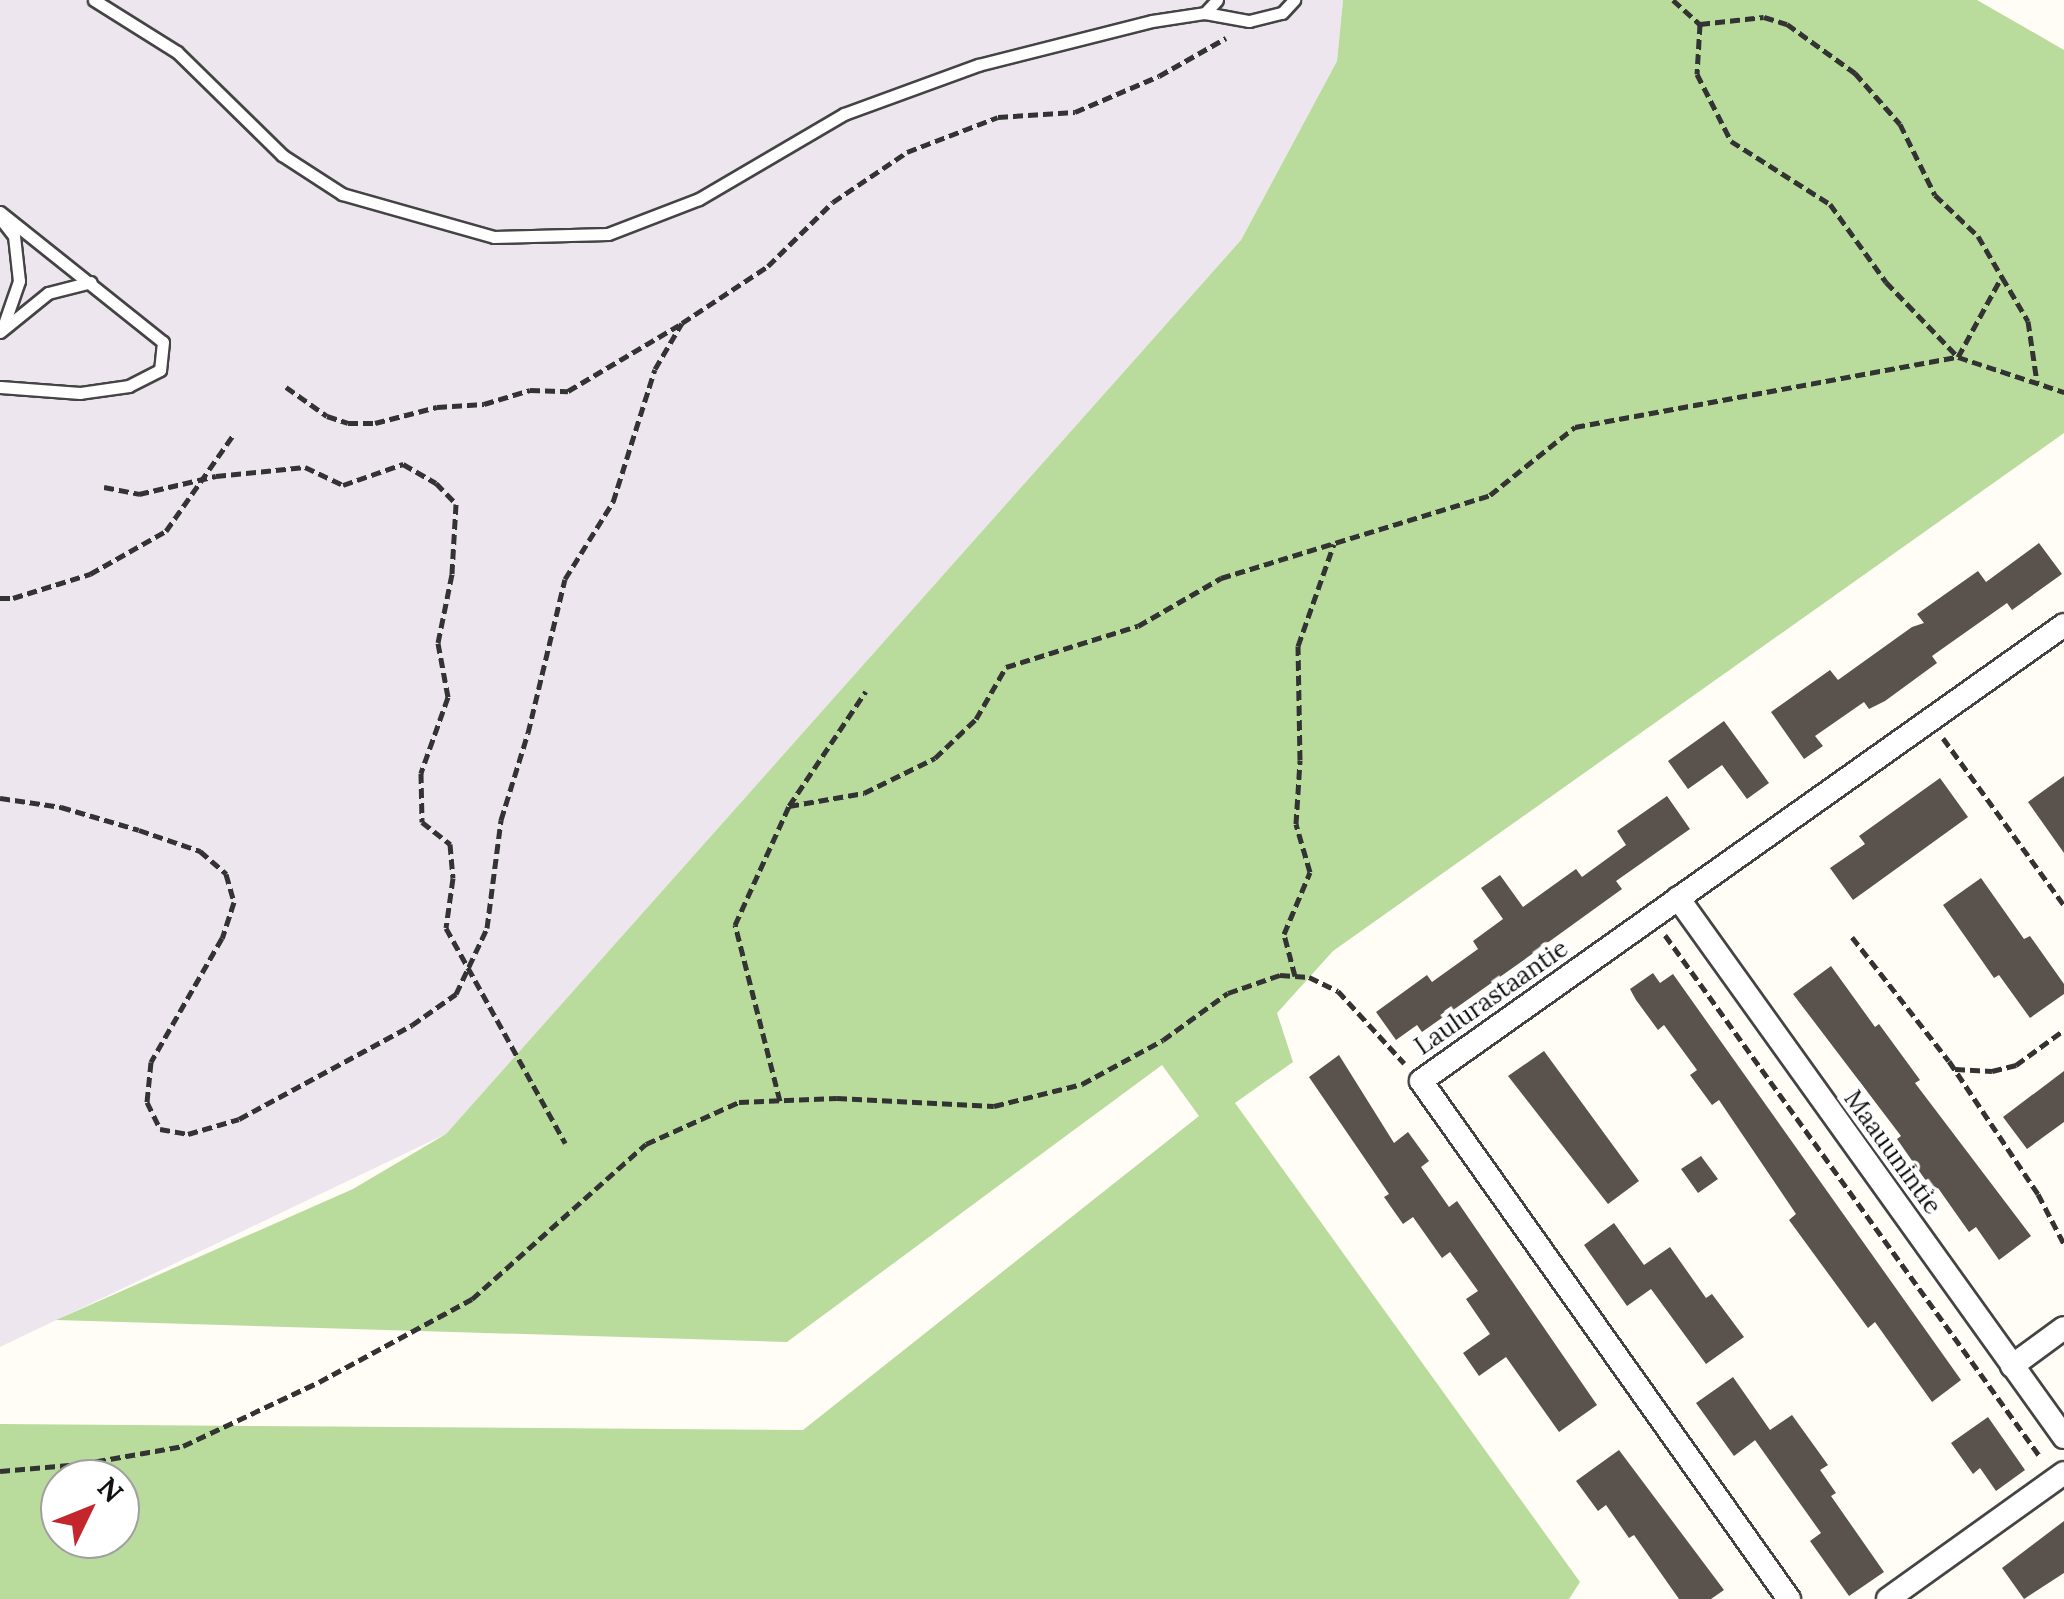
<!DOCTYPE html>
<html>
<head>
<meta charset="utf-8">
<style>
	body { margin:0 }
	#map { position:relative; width:2064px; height:1599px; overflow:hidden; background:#fffdf5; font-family:Lora,serif }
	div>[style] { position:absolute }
	.industrial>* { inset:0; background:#eee6ef }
	.forest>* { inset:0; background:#b9dc9c }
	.building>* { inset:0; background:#5a524d }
	.path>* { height:5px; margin-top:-2.5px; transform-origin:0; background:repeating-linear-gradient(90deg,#333 0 10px,transparent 0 15px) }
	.roads { filter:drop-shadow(2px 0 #444) drop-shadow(-2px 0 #444) drop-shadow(0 2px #444) drop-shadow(0 -2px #444) }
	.lane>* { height:11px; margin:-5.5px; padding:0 5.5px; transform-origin:5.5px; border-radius:5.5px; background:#fff }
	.street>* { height:22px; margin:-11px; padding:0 11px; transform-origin:11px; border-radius:11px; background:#fff }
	span { translate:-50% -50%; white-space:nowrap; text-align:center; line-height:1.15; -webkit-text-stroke:10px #fff; paint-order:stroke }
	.street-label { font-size:25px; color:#111 }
	.north { position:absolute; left:40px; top:1459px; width:100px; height:100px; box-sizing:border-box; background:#fff; border:2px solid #a0a0a0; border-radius:50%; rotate:47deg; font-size:28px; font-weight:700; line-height:40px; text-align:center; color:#111 }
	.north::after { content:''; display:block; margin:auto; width:35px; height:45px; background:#c4262e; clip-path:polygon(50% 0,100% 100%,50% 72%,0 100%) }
</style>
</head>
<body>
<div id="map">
	<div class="industrial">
		<div style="clip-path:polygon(0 0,1343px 0,1337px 61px,1241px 240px,446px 1134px,0 1347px)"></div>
	</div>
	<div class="forest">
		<div style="clip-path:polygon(evenodd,1343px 0,1977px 0,2064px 50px,2064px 433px,1333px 951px,1277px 1013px,1293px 1062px,1235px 1103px,1580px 1582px,1569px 1599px,0 1599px,0 1424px,803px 1430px,1199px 1116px,1162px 1065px,787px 1342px,56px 1320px,353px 1189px,446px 1134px,1241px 240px,1337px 61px,1343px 0,60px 1479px,120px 1479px,120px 1539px,60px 1539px,60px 1479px)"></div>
	</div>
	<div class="building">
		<div style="clip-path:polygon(2039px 543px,2062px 574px,2012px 610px,2007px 603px,1932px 656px,1937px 663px,1885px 701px,1869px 709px,1864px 702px,1815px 736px,1823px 746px,1804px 759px,1771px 712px,1830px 670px,1838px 680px,1912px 627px,1924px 623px,1917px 614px,1978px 571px,1986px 582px)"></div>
		<div style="clip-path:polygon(1724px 721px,1769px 783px,1747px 799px,1722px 765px,1688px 789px,1668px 761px)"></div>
		<div style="clip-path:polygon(2064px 776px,2064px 853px,2028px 802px)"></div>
		<div style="clip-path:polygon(1940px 778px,1968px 817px,1853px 900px,1830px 868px,1865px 844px,1859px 836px)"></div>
		<div style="clip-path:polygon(1667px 796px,1690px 829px,1616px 881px,1622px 889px,1521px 962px,1422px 1032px,1417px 1025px,1396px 1040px,1376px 1012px,1427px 975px,1432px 982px,1478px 949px,1473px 941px,1503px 919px,1481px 888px,1500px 875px,1523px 907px,1576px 869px,1582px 877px,1626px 845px,1617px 831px)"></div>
		<div style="clip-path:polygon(1981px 878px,2024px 939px,2030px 936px,2064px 984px,2064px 994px,2030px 1018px,1999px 975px,1994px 978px,1943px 905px)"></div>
		<div style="clip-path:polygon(1831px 966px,1875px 1027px,1879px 1024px,1920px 1080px,1915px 1083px,2031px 1236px,1999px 1260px,1976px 1227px,1969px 1232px,1938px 1188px,1933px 1191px,1897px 1139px,1901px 1136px,1793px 994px)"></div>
		<div style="clip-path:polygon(1653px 973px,1660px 983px,1673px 974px,1961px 1380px,1932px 1402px,1875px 1322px,1868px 1328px,1789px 1220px,1796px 1214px,1719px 1100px,1712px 1105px,1690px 1075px,1697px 1070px,1664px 1025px,1658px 1030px,1636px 1000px,1630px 989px)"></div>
		<div style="clip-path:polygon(1544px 1051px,1639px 1181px,1608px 1204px,1508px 1076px)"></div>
		<div style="clip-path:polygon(1339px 1055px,1394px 1143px,1408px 1132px,1429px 1161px,1421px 1167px,1449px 1207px,1457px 1201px,1597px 1405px,1559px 1432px,1506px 1357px,1479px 1376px,1463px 1353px,1490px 1334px,1466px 1299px,1478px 1291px,1450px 1252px,1442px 1258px,1413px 1217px,1403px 1224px,1384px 1197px,1389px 1194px,1309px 1077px)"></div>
		<div style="clip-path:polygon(2064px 1071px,2064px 1122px,2027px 1149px,2003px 1117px)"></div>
		<div style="clip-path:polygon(1701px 1156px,1718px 1179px,1698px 1193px,1681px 1169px)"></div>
		<div style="clip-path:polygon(1614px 1223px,1644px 1265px,1670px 1247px,1706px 1298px,1712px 1294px,1744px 1337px,1706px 1364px,1651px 1289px,1627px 1306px,1584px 1245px)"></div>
		<div style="clip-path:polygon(1733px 1377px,1770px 1430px,1792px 1415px,1828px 1465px,1820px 1470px,1836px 1493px,1831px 1496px,1884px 1572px,1849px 1596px,1810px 1541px,1821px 1533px,1755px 1440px,1758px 1438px,1734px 1456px,1696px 1403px)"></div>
		<div style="clip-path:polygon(1988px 1417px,2025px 1470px,1996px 1491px,1980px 1468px,1973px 1474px,1951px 1443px)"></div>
		<div style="clip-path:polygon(1619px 1450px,1724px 1590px,1711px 1599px,1679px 1599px,1634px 1535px,1629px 1538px,1606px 1505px,1598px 1511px,1576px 1481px)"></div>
		<div style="clip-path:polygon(2064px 1521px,2064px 1573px,2024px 1599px,2002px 1568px)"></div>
	</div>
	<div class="path">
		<div style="left:1673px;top:0;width:36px;rotate:42deg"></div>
		<div style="left:1700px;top:24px;width:64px;rotate:-6.2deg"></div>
		<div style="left:1764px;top:17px;width:24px;rotate:17deg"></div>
		<div style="left:1787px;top:24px;width:84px;rotate:35.8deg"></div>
		<div style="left:1855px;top:73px;width:68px;rotate:48.6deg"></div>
		<div style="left:1900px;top:124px;width:79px;rotate:63.8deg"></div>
		<div style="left:1935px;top:195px;width:59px;rotate:43.6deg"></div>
		<div style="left:1978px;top:236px;width:48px;rotate:59.7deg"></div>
		<div style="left:2002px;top:277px;width:51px;rotate:59.4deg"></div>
		<div style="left:2028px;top:321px;width:62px;rotate:81.6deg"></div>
		<div style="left:1700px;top:24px;width:50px;rotate:93.4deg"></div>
		<div style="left:1697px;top:74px;width:75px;rotate:63.1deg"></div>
		<div style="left:1731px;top:141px;width:117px;rotate:32.5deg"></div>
		<div style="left:1830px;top:204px;width:96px;rotate:54.3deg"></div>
		<div style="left:1886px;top:282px;width:104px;rotate:46.2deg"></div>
		<div style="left:1958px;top:357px;width:90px;rotate:-61.4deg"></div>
		<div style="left:286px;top:387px;width:50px;rotate:35.3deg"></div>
		<div style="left:327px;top:416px;width:22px;rotate:18deg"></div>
		<div style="left:348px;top:423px;width:27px"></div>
		<div style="left:375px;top:423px;width:64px;rotate:-14.5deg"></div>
		<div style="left:437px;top:407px;width:47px;rotate:-3.7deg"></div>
		<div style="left:484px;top:404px;width:48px;rotate:-16.9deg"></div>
		<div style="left:530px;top:390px;width:38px;rotate:2deg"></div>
		<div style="left:568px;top:391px;width:129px;rotate:-30.7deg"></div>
		<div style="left:104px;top:487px;width:36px;rotate:11deg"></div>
		<div style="left:139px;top:494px;width:79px;rotate:-13.2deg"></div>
		<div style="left:216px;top:476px;width:89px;rotate:-5.8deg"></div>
		<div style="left:305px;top:467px;width:42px;rotate:25.3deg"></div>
		<div style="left:343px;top:485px;width:64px;rotate:-19.3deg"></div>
		<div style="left:403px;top:464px;width:38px;rotate:30deg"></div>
		<div style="left:436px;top:483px;width:29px;rotate:46deg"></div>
		<div style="left:456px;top:504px;width:70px;rotate:93.3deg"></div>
		<div style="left:452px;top:574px;width:70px;rotate:101.5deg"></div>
		<div style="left:438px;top:643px;width:55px;rotate:79.5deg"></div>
		<div style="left:448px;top:697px;width:81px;rotate:109.6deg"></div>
		<div style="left:421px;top:773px;width:49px;rotate:88.8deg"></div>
		<div style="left:422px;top:822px;width:36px;rotate:38deg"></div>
		<div style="left:450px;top:844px;width:34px;rotate:85deg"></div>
		<div style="left:453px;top:878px;width:50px;rotate:98deg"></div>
		<div style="left:446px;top:928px;width:246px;rotate:61deg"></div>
		<div style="left:0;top:598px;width:13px"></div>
		<div style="left:13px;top:598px;width:81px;rotate:-17.3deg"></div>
		<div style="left:90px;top:574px;width:87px;rotate:-29.5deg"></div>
		<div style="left:166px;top:531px;width:118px;rotate:-55deg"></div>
		<div style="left:1943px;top:738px;width:206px;rotate:54.1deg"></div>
		<div style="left:0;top:798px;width:62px;rotate:8.4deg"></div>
		<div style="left:61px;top:807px;width:81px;rotate:16.4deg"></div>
		<div style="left:139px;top:830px;width:65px;rotate:19deg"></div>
		<div style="left:200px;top:851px;width:35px;rotate:41deg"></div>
		<div style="left:226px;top:874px;width:29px;rotate:74deg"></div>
		<div style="left:234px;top:902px;width:38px;rotate:108deg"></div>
		<div style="left:222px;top:938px;width:143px;rotate:119.8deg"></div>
		<div style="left:151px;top:1062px;width:40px;rotate:95.7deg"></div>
		<div style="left:147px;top:1102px;width:30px;rotate:64deg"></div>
		<div style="left:160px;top:1129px;width:28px;rotate:10deg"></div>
		<div style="left:188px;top:1134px;width:53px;rotate:-16.4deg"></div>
		<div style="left:239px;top:1119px;width:197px;rotate:-28.5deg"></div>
		<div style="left:412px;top:1025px;width:54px;rotate:-35.2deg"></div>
		<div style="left:456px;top:994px;width:73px;rotate:-64.8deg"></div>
		<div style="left:487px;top:928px;width:109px;rotate:-82.6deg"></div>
		<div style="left:501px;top:820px;width:91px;rotate:-72.8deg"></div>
		<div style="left:528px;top:733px;width:158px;rotate:-76.5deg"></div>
		<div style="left:565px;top:579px;width:91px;rotate:-58.1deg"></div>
		<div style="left:613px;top:502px;width:139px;rotate:-72.5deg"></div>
		<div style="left:655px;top:369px;width:53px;rotate:-59.6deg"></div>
		<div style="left:682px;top:323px;width:103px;rotate:-33.5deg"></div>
		<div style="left:768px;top:266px;width:91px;rotate:-44.6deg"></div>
		<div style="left:833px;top:202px;width:89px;rotate:-34deg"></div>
		<div style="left:907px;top:152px;width:97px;rotate:-21deg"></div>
		<div style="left:998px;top:117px;width:77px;rotate:-3.7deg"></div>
		<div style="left:1075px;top:112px;width:91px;rotate:-23.2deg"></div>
		<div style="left:1159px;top:76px;width:77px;rotate:-29.6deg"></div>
		<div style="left:789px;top:806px;width:76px;rotate:-9.8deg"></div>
		<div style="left:864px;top:793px;width:79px;rotate:-26.2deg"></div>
		<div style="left:935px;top:758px;width:57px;rotate:-43.6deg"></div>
		<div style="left:976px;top:719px;width:60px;rotate:-60deg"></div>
		<div style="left:1006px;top:667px;width:138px;rotate:-17.3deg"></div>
		<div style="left:1138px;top:626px;width:96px;rotate:-30deg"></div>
		<div style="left:1221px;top:578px;width:282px;rotate:-17.1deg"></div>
		<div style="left:1490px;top:495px;width:109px;rotate:-38.7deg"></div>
		<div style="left:1575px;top:427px;width:389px;rotate:-10.4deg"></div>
		<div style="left:1958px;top:357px;width:112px;rotate:18.3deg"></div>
		<div style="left:1665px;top:935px;width:644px;rotate:54.29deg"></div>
		<div style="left:1852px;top:937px;width:157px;rotate:52deg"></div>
		<div style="left:1949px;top:1061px;width:160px;rotate:56.2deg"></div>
		<div style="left:2038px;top:1194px;width:56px;rotate:62.5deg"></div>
		<div style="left:1295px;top:976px;width:43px;rotate:-104.7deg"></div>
		<div style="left:1284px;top:934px;width:67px;rotate:-67.2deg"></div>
		<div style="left:1310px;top:872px;width:50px;rotate:-106.3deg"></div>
		<div style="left:1296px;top:824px;width:64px;rotate:-86.4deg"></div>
		<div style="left:1300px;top:760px;width:114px;rotate:-91deg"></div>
		<div style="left:1298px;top:646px;width:108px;rotate:-70.6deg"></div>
		<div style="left:1955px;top:1069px;width:37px;rotate:3deg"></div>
		<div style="left:1992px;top:1071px;width:25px;rotate:-14deg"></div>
		<div style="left:2016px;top:1065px;width:59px;rotate:-36.1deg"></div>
		<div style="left:780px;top:1101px;width:182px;rotate:-104.3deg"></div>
		<div style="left:735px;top:925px;width:131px;rotate:-65.6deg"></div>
		<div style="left:789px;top:806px;width:138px;rotate:-56.2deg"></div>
		<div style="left:0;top:1471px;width:81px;rotate:-4.9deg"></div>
		<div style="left:81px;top:1464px;width:104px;rotate:-10deg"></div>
		<div style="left:183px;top:1446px;width:150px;rotate:-25.2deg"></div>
		<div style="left:319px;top:1382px;width:174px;rotate:-28.5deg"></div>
		<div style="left:472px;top:1299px;width:233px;rotate:-41.7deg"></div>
		<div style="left:646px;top:1144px;width:102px;rotate:-24.3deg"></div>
		<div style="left:739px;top:1102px;width:98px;rotate:-2.3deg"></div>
		<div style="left:837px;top:1098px;width:157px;rotate:2.9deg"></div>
		<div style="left:994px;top:1106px;width:91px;rotate:-14deg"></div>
		<div style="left:1082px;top:1084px;width:92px;rotate:-28.5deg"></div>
		<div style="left:1163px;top:1040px;width:80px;rotate:-35.9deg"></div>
		<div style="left:1228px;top:993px;width:55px;rotate:-19.1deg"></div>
		<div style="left:1280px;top:975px;width:29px;rotate:4deg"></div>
		<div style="left:1309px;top:977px;width:32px;rotate:26deg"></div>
		<div style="left:1338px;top:991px;width:98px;rotate:47.5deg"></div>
	</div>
	<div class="roads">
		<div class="lane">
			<div style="left:94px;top:0;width:98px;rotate:32.1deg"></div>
			<div style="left:177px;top:52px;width:147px;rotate:44.4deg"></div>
			<div style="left:282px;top:155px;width:72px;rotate:33deg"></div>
			<div style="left:342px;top:194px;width:158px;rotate:15.8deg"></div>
			<div style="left:494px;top:237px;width:114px;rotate:-1.5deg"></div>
			<div style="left:608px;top:234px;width:97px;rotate:-21deg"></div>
			<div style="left:699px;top:199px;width:168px;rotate:-30.4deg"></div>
			<div style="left:844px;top:114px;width:143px;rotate:-20.1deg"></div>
			<div style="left:978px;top:65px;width:179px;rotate:-14.2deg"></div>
			<div style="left:1152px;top:21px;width:54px;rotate:-8.6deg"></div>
			<div style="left:1217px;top:0;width:18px;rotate:133deg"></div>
			<div style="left:1205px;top:13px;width:45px;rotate:10.3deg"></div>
			<div style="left:1249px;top:21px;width:34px;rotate:-14deg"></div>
			<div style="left:1282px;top:13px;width:18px;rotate:-47deg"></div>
			<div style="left:0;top:212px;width:208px;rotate:38.6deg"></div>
			<div style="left:163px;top:342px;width:28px;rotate:96deg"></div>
			<div style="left:160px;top:370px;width:35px;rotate:153deg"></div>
			<div style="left:129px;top:386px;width:49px;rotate:171.9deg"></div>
			<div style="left:80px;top:393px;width:80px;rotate:-175.7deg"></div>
			<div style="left:0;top:218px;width:23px;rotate:52deg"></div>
			<div style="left:14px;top:236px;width:45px;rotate:83.7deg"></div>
			<div style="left:19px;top:281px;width:46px;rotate:109.2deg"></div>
			<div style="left:0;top:332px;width:62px;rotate:-39.1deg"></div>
			<div style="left:48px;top:293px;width:44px;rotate:-14.3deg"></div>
		</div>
		<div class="street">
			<div style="left:1678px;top:898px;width:663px;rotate:54.39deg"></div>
			<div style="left:2012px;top:1366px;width:64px;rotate:-36.2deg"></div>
			<div style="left:1789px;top:1599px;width:635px;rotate:-125.39deg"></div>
			<div style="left:1421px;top:1081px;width:788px;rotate:-35.34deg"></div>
			<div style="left:1888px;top:1599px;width:216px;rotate:-35.6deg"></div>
		</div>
	</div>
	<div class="street-label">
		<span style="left:1491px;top:997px;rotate:-35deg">Laulurastaantie</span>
		<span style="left:1893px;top:1152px;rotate:54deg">Maauunintie</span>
	</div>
	<div class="north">N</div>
</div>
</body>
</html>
